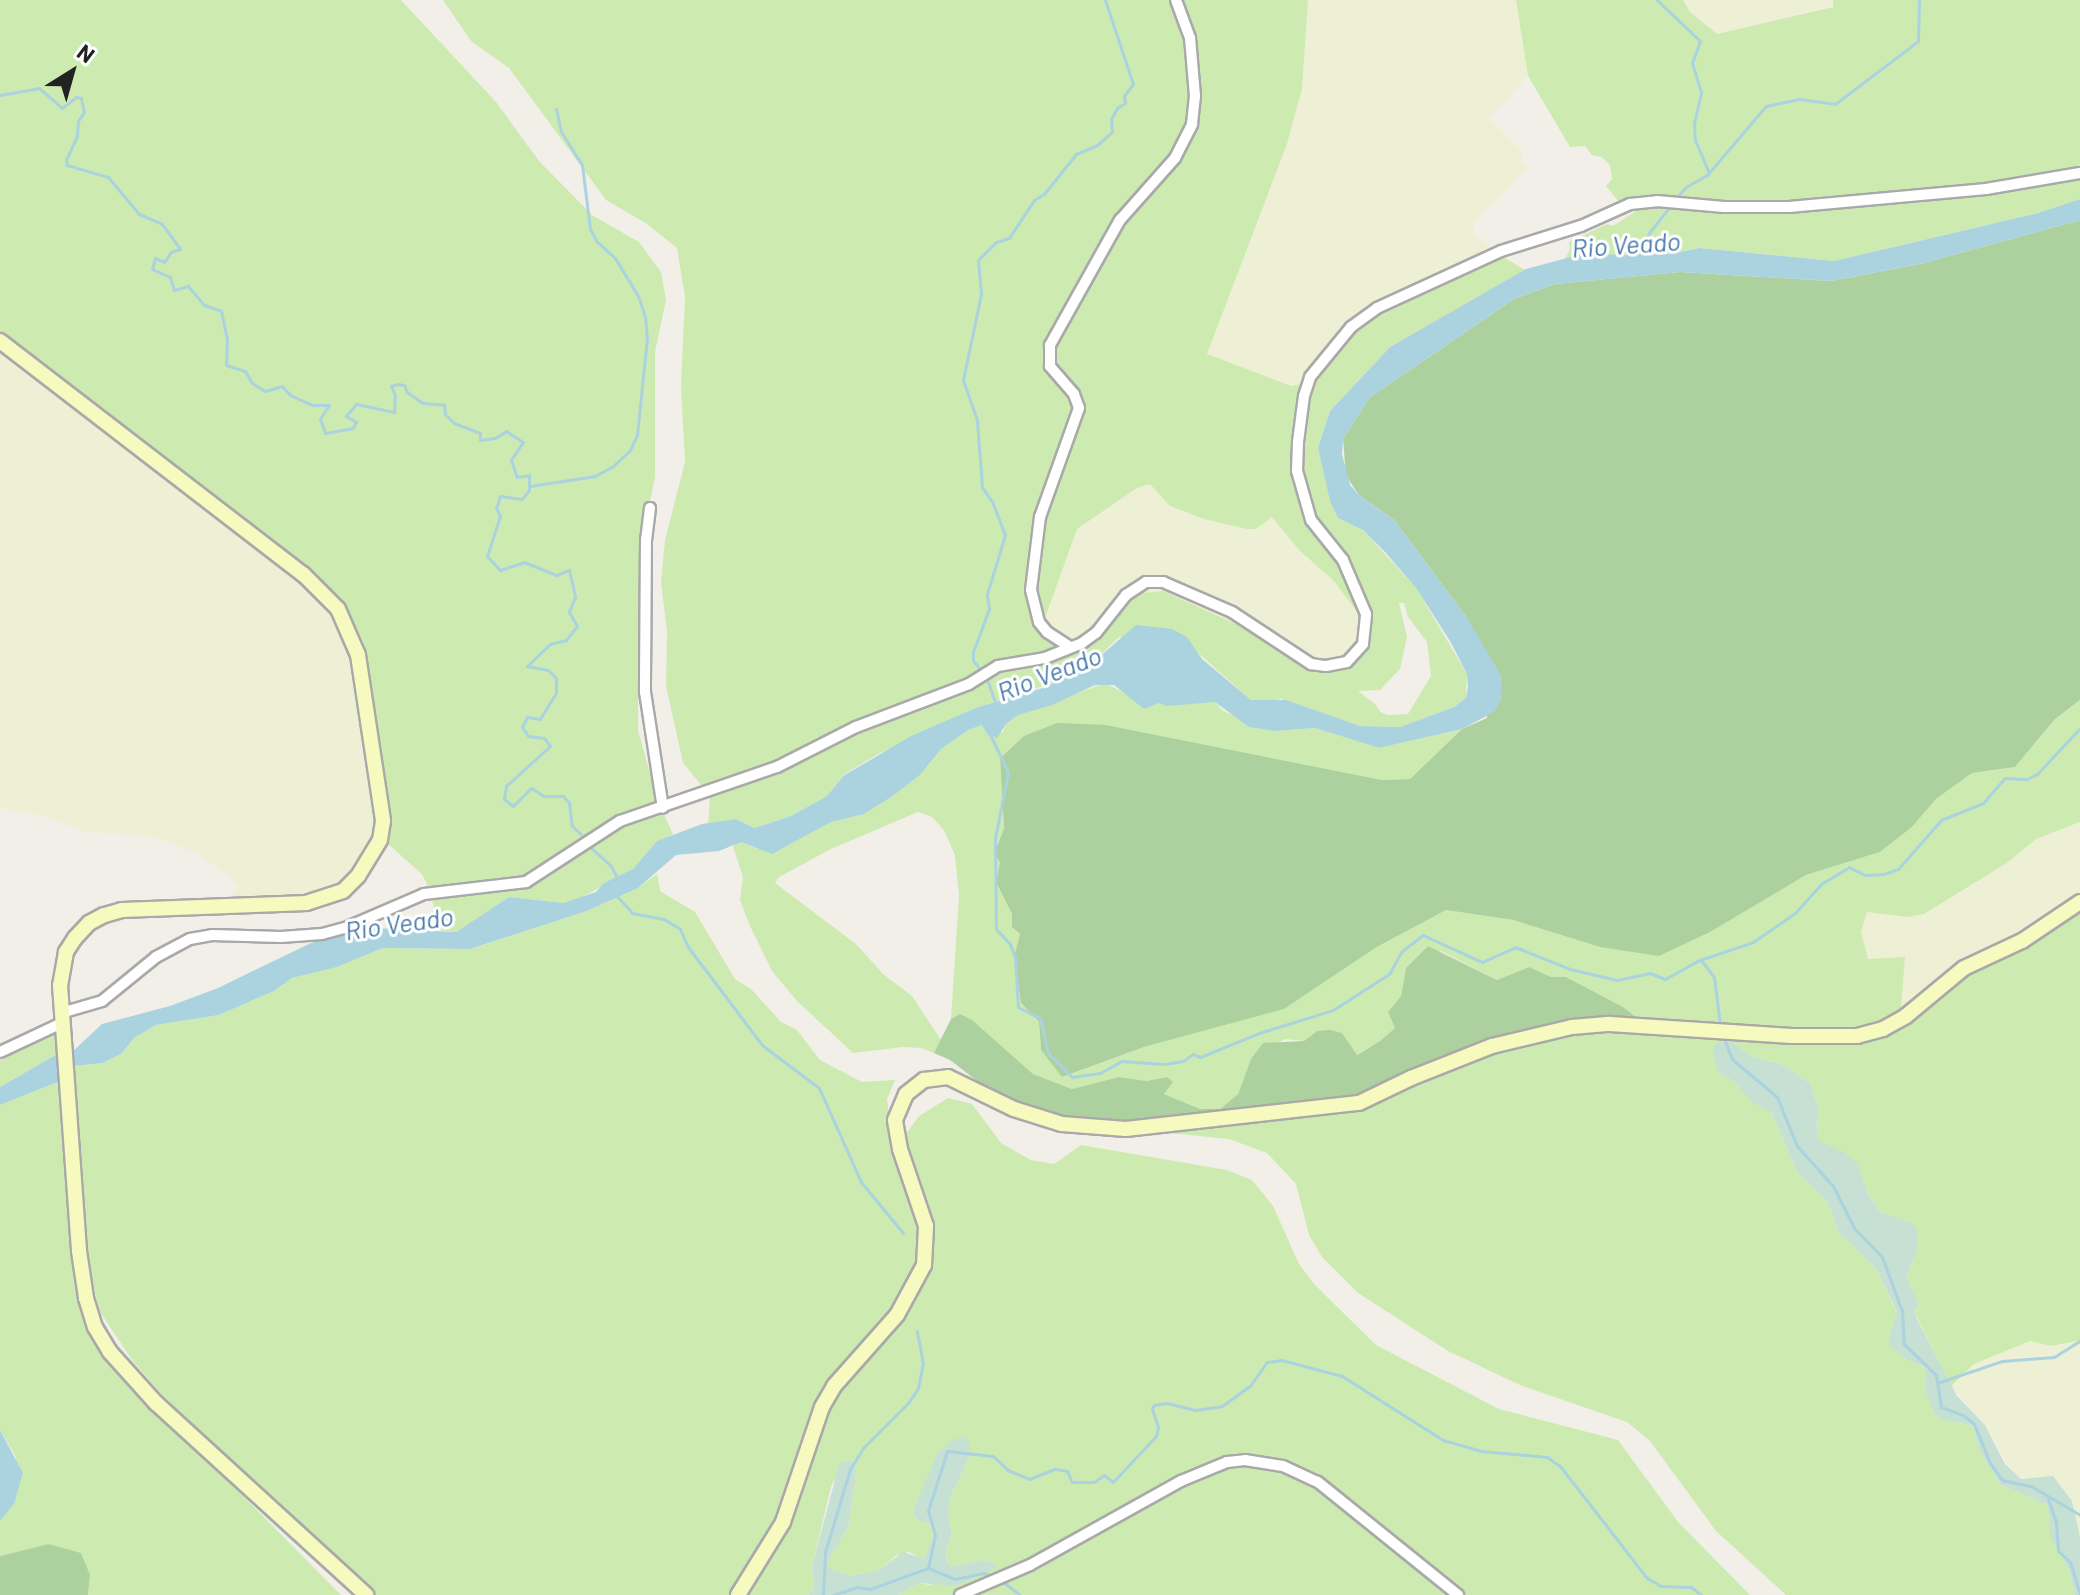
<!DOCTYPE html>
<html>
<head>
<meta charset="utf-8">
<style>
	body { margin:0 }
	#map { position:relative; width:2080px; height:1595px; overflow:hidden; background:#f2efe9; font-family:Barlow,sans-serif }
	div>[style] { position:absolute }
	.farmland>* { inset:0; background:#eef0d5 }
	.grass>* { inset:0; background:#cdebb0 }
	.forest>* { inset:0; background:#add19e }
	.wetland>* { inset:0; background:#c6e0d4 }
	.water>* { inset:0; background:#aad3df }
	.stream>* { height:3px; margin:-1.5px; padding:0 1.5px; transform-origin:1.5px; border-radius:1.5px; background:#aad3df }
	.roads { filter:drop-shadow(2px 0 #a9a9a9) drop-shadow(-2px 0 #a9a9a9) drop-shadow(0 2px #a9a9a9) drop-shadow(0 -2px #a9a9a9) }
	.street>* { height:10px; margin:-5px; padding:0 5px; transform-origin:5px; border-radius:5px; background:#fff }
	.secondary>* { height:14px; margin:-7px; padding:0 7px; transform-origin:7px; border-radius:7px; background:#f7fabf }
	span { translate:-50% -50%; white-space:nowrap; text-align:center; line-height:1.15; -webkit-text-stroke:6px #fff; paint-order:stroke }
	.water-label { font-size:26px; color:#4a7aab; font-style:italic }
	.north { position:absolute; left:32px; top:32px; width:80px; height:80px; -webkit-text-stroke:6px #fff; paint-order:stroke; rotate:37deg; font-size:22px; font-weight:700; line-height:32px; text-align:center; color:#222 }
	.north::after { content:''; display:block; margin:auto; width:28px; height:36px; background:#222; clip-path:polygon(50% 0,100% 100%,50% 72%,0 100%) }
</style>
</head>
<body>
<div id="map">
	<div class="farmland">
		<div style="clip-path:polygon(1308px 0,1516px 0,1528px 76px,1489px 118px,1522px 151px,1523px 162px,1529px 166px,1474px 223px,1473px 232px,1498px 254px,1445px 285px,1386px 311px,1311px 382px,1291px 386px,1207px 354px,1287px 144px,1302px 89px)"></div>
		<div style="clip-path:polygon(1683px 0,1833px 0,1833px 6px,1717px 34px,1690px 12px)"></div>
		<div style="clip-path:polygon(0 349px,307px 584px,331px 608px,351px 649px,377px 823px,366px 858px,341px 885px,325px 893px,226px 903px,239px 885px,203px 857px,173px 843px,142px 835px,85px 832px,39px 815px,0 808px)"></div>
		<div style="clip-path:polygon(1150px 484px,1170px 506px,1204px 519px,1247px 529px,1256px 529px,1272px 517px,1300px 551px,1334px 581px,1357px 612px,1363px 637px,1339px 665px,1300px 662px,1247px 629px,1163px 591px,1080px 644px,1048px 638px,1040px 632px,1077px 529px,1137px 488px)"></div>
		<div style="clip-path:polygon(2080px 822px,2080px 901px,1900px 1022px,1868px 959px,1860px 932px,1867px 912px,1907px 917px,1924px 914px,2007px 863px,2036px 839px)"></div>
		<div style="clip-path:polygon(2030px 1341px,2051px 1346px,2078px 1341px,2080px 1344px,2080px 1537px,2072px 1501px,2044px 1477px,2029px 1480px,2013px 1473px,1985px 1425px,1951px 1386px,1974px 1364px)"></div>
	</div>
	<div class="grass">
		<div style="clip-path:polygon(0 0,401px 0,496px 102px,539px 161px,592px 215px,639px 242px,661px 272px,666px 300px,655px 352px,655px 477px,639px 556px,638px 730px,657px 799px,673px 834px,657px 842px,633px 869px,575px 901px,564px 903px,509px 897px,456px 932px,426px 929px,434px 908px,429px 888px,422px 874px,388px 844px,392px 823px,365px 646px,346px 605px,315px 572px,0 331px)"></div>
		<div style="clip-path:polygon(evenodd,443px 0,1308px 0,1302px 89px,1287px 144px,1207px 354px,1291px 386px,1311px 382px,1347px 339px,1386px 311px,1445px 285px,1498px 254px,1525px 270px,1390px 347px,1330px 411px,1318px 448px,1330px 500px,1338px 518px,1363px 530px,1416px 588px,1467px 674px,1466px 698px,1454px 707px,1400px 727px,1360px 726px,1281px 699px,1262px 703px,1251px 700px,1197px 652px,1119px 637px,1090px 665px,1059px 681px,978px 707px,878px 754px,843px 775px,827px 796px,791px 816px,754px 828px,736px 819px,708px 825px,710px 796px,683px 763px,666px 686px,667px 632px,661px 583px,665px 540px,685px 462px,681px 386px,685px 297px,677px 248px,647px 224px,606px 200px,509px 68px,471px 41px,443px 0,1150px 484px,1170px 506px,1204px 519px,1247px 529px,1256px 529px,1272px 517px,1300px 551px,1334px 581px,1357px 612px,1363px 637px,1339px 665px,1300px 662px,1247px 629px,1163px 591px,1134px 594px,1080px 644px,1048px 638px,1040px 632px,1077px 529px,1137px 488px,1150px 484px,443px 0,1399px 603px,1404px 603px,1408px 617px,1427px 642px,1431px 676px,1408px 714px,1388px 715px,1380px 712px,1376px 705px,1358px 691px,1380px 690px,1400px 669px,1407px 637px,1399px 603px)"></div>
		<div style="clip-path:polygon(1516px 0,1683px 0,1690px 12px,1717px 34px,1833px 7px,1833px 0,2080px 0,2080px 199px,2038px 213px,1834px 261px,1699px 248px,1672px 254px,1626px 254px,1564px 261px,1570px 249px,1569px 242px,1607px 224px,1613px 226px,1639px 209px,1619px 202px,1606px 186px,1612px 179px,1610px 165px,1602px 157px,1592px 155px,1585px 146px,1570px 147px,1528px 76px)"></div>
		<div style="clip-path:polygon(1105px 683px,1136px 699px,1215px 702px,1223px 711px,1275px 731px,1315px 728px,1379px 748px,1462px 729px,1410px 779px,1382px 780px,1106px 725px,1024px 736px,1000px 758px,1004px 828px,997px 845px,1000px 862px,996px 882px,1012px 914px,1012px 927px,1020px 934px,1014px 957px,1021px 1003px,1039px 1022px,1041px 1050px,1063px 1077px,1147px 1046px,1375px 948px,1446px 910px,1513px 920px,1600px 947px,1712px 931px,1806px 875px,1880px 852px,1912px 827px,1936px 799px,1972px 773px,2015px 767px,2055px 719px,2080px 700px,2080px 822px,2036px 839px,2007px 863px,1924px 914px,1907px 917px,1867px 912px,1861px 932px,1868px 959px,1905px 957px,1900px 1020px,1951px 978px,2080px 901px,2080px 1344px,2077px 1341px,2051px 1346px,2030px 1341px,1974px 1364px,1951px 1386px,1914px 1311px,1919px 1304px,1906px 1276px,1917px 1252px,1905px 1221px,1880px 1212px,1868px 1194px,1858px 1165px,1821px 1142px,1817px 1135px,1818px 1109px,1811px 1084px,1783px 1065px,1752px 1057px,1729px 1039px,1717px 1071px,1736px 1083px,1756px 1104px,1771px 1112px,1798px 1173px,1828px 1203px,1839px 1233px,1876px 1268px,1897px 1313px,1889px 1335px,1920px 1366px,1926px 1368px,1926px 1386px,1945px 1420px,1973px 1426px,1979px 1450px,2001px 1485px,2048px 1505px,2052px 1538px,2069px 1570px,2075px 1595px,1786px 1595px,1716px 1531px,1650px 1441px,1627px 1422px,1520px 1385px,1448px 1351px,1358px 1293px,1322px 1257px,1309px 1235px,1296px 1184px,1267px 1153px,1229px 1139px,1149px 1131px,1401px 1079px,1623px 1007px,1566px 977px,1551px 977px,1529px 967px,1497px 980px,1441px 951px,1406px 968px,1401px 996px,1388px 1012px,1395px 1028px,1380px 1041px,1356px 1055px,1342px 1033px,1317px 1031px,1304px 1041px,1285px 1039px,1251px 1059px,1238px 1094px,1220px 1109px,1200px 1109px,1164px 1094px,1166px 1077px,1145px 1081px,1119px 1077px,1072px 1089px,1033px 1074px,960px 1014px,951px 1019px,959px 895px,955px 855px,944px 830px,932px 817px,918px 812px,831px 849px,779px 877px,775px 883px,856px 944px,883px 974px,912px 996px,941px 1040px,934px 1053px,921px 1048px,903px 1047px,853px 1053px,797px 1001px,772px 971px,750px 926px,740px 900px,743px 877px,732px 843px,741px 842px,758px 849px,783px 848px,831px 822px,864px 814px,921px 774px,941px 749px,968px 730px,982px 725px,1003px 732px,1006px 724px,1018px 715px)"></div>
		<div style="clip-path:polygon(657px 874px,660px 891px,695px 912px,735px 979px,752px 990px,781px 1022px,797px 1030px,820px 1060px,862px 1082px,895px 1080px,887px 1099px,891px 1136px,905px 1135px,919px 1116px,948px 1098px,972px 1104px,1001px 1143px,1031px 1160px,1054px 1164px,1081px 1145px,1227px 1170px,1252px 1180px,1273px 1206px,1299px 1264px,1315px 1285px,1376px 1345px,1499px 1409px,1618px 1440px,1678px 1522px,1750px 1595px,898px 1595px,920px 1583px,929px 1585px,997px 1565px,983px 1560px,951px 1567px,947px 1562px,946px 1550px,952px 1534px,948px 1513px,950px 1498px,971px 1453px,917px 1500px,913px 1510px,916px 1519px,931px 1525px,934px 1533px,925px 1560px,909px 1552px,897px 1555px,879px 1570px,850px 1576px,831px 1570px,826px 1564px,848px 1528px,855px 1481px,844px 1461px,831px 1487px,812px 1566px,814px 1587px,808px 1595px,364px 1595px,272px 1508px,157px 1389px,132px 1360px,100px 1312px,90px 1273px,74px 1066px,103px 1063px,121px 1054px,134px 1038px,156px 1025px,219px 1015px,274px 991px,292px 978px,337px 967px,383px 948px,471px 949px,587px 911px,638px 888px)"></div>
		<div style="clip-path:polygon(56px 1021px,59px 1053px,0 1087px,0 1061px)"></div>
		<div style="clip-path:polygon(60px 1081px,79px 1295px,136px 1388px,341px 1595px,88px 1595px,90px 1575px,48px 1544px,0 1556px,0 1521px,14px 1504px,16px 1457px,0 1430px,0 1105px)"></div>
	</div>
	<div class="forest">
		<div style="clip-path:polygon(2080px 220px,2080px 700px,2055px 719px,2015px 767px,1972px 773px,1936px 799px,1912px 827px,1880px 852px,1806px 875px,1712px 931px,1659px 956px,1600px 947px,1513px 920px,1446px 910px,1375px 948px,1284px 1009px,1147px 1046px,1062px 1077px,1041px 1050px,1039px 1022px,1021px 1003px,1014px 957px,1020px 934px,1012px 927px,1012px 914px,996px 882px,1000px 862px,994px 854px,1004px 828px,1000px 758px,1024px 736px,1057px 723px,1106px 725px,1382px 780px,1410px 779px,1462px 729px,1487px 718px,1467px 618px,1394px 520px,1359px 495px,1346px 476px,1343px 439px,1369px 398px,1514px 299px,1555px 284px,1680px 272px,1831px 281px,1924px 263px)"></div>
		<div style="clip-path:polygon(1428px 946px,1497px 980px,1529px 967px,1551px 977px,1566px 977px,1623px 1007px,1643px 1023px,1600px 1025px,1525px 1041px,1363px 1101px,1149px 1131px,1034px 1114px,994px 1094px,950px 1060px,934px 1053px,951px 1019px,960px 1014px,972px 1020px,1033px 1074px,1072px 1089px,1119px 1077px,1146px 1081px,1167px 1077px,1173px 1082px,1164px 1094px,1200px 1109px,1220px 1109px,1238px 1094px,1251px 1059px,1263px 1043px,1304px 1041px,1317px 1031px,1330px 1030px,1342px 1033px,1357px 1055px,1380px 1041px,1395px 1028px,1388px 1012px,1401px 996px,1406px 968px)"></div>
		<div style="clip-path:polygon(48px 1544px,81px 1553px,90px 1575px,88px 1595px,0 1595px,0 1556px)"></div>
	</div>
	<div class="wetland">
		<div style="clip-path:polygon(1729px 1039px,1752px 1057px,1783px 1065px,1811px 1084px,1818px 1109px,1817px 1135px,1821px 1142px,1844px 1152px,1858px 1165px,1868px 1194px,1880px 1212px,1912px 1223px,1917px 1229px,1917px 1252px,1906px 1276px,1919px 1304px,1914px 1311px,1917px 1319px,1957px 1396px,1985px 1425px,2005px 1464px,2021px 1479px,2053px 1476px,2072px 1501px,2080px 1537px,2080px 1595px,2075px 1595px,2069px 1570px,2051px 1538px,2048px 1505px,2001px 1485px,1979px 1450px,1973px 1426px,1945px 1420px,1935px 1414px,1926px 1393px,1926px 1368px,1903px 1358px,1890px 1346px,1889px 1335px,1897px 1312px,1876px 1268px,1839px 1233px,1828px 1203px,1798px 1173px,1771px 1112px,1753px 1103px,1736px 1083px,1717px 1071px,1713px 1050px,1716px 1044px)"></div>
		<div style="clip-path:polygon(962px 1437px,968px 1440px,971px 1453px,950px 1498px,948px 1513px,952px 1534px,946px 1550px,947px 1562px,951px 1567px,983px 1560px,998px 1565px,987px 1573px,955px 1586px,920px 1583px,898px 1595px,808px 1595px,814px 1587px,812px 1566px,839px 1465px,844px 1461px,855px 1462px,855px 1481px,848px 1528px,826px 1564px,832px 1570px,850px 1576px,879px 1570px,903px 1552px,925px 1559px,934px 1532px,931px 1525px,916px 1519px,913px 1510px,937px 1454px,951px 1441px)"></div>
	</div>
	<div class="water">
		<div style="clip-path:polygon(2080px 199px,2080px 220px,1924px 263px,1831px 281px,1680px 272px,1555px 284px,1514px 299px,1369px 398px,1343px 439px,1342px 454px,1350px 485px,1359px 495px,1394px 520px,1467px 618px,1502px 677px,1501px 700px,1494px 712px,1462px 729px,1379px 748px,1315px 728px,1275px 731px,1249px 727px,1215px 702px,1167px 706px,1159px 703px,1144px 709px,1114px 685px,1095px 685px,1052px 705px,1018px 715px,1006px 724px,997px 738px,987px 734px,982px 725px,968px 730px,941px 749px,921px 774px,894px 795px,864px 814px,831px 822px,772px 854px,741px 842px,719px 851px,676px 855px,638px 888px,587px 911px,470px 949px,383px 948px,337px 967px,292px 978px,274px 991px,219px 1015px,156px 1025px,134px 1038px,121px 1054px,103px 1063px,74px 1066px,73px 1051px,102px 1024px,170px 1006px,218px 988px,311px 943px,375px 928px,456px 932px,509px 897px,564px 903px,596px 892px,604px 883px,633px 869px,657px 841px,702px 824px,736px 819px,754px 828px,791px 816px,827px 796px,843px 776px,911px 736px,978px 707px,1043px 688px,1090px 665px,1136px 625px,1172px 629px,1187px 637px,1202px 659px,1251px 700px,1286px 700px,1360px 726px,1400px 727px,1454px 707px,1466px 698px,1468px 687px,1467px 674px,1450px 641px,1416px 588px,1385px 552px,1363px 530px,1338px 518px,1330px 501px,1318px 448px,1330px 411px,1390px 347px,1526px 269px,1578px 255px,1672px 254px,1699px 248px,1834px 261px,2038px 213px)"></div>
		<div style="clip-path:polygon(59px 1053px,60px 1081px,0 1105px,0 1087px)"></div>
		<div style="clip-path:polygon(0 1430px,23px 1473px,14px 1504px,0 1521px)"></div>
	</div>
	<div class="stream">
		<div style="left:1657px;top:0;width:59px;rotate:43.6deg"></div>
		<div style="left:1700px;top:41px;width:23px;rotate:110deg"></div>
		<div style="left:1692px;top:63px;width:31px;rotate:73deg"></div>
		<div style="left:1701px;top:93px;width:31px;rotate:103deg"></div>
		<div style="left:1694px;top:123px;width:17px;rotate:87deg"></div>
		<div style="left:1695px;top:140px;width:36px;rotate:67deg"></div>
		<div style="left:0;top:95px;width:40px;rotate:-10deg"></div>
		<div style="left:39px;top:88px;width:30px;rotate:41deg"></div>
		<div style="left:62px;top:108px;width:18px;rotate:-38deg"></div>
		<div style="left:76px;top:97px;width:5px;rotate:11deg"></div>
		<div style="left:81px;top:98px;width:14px;rotate:78deg"></div>
		<div style="left:84px;top:112px;width:11px;rotate:124deg"></div>
		<div style="left:78px;top:121px;width:15px;rotate:94deg"></div>
		<div style="left:77px;top:136px;width:26px;rotate:115deg"></div>
		<div style="left:66px;top:160px;width:5px;rotate:79deg"></div>
		<div style="left:67px;top:165px;width:43px;rotate:16.3deg"></div>
		<div style="left:108px;top:177px;width:48px;rotate:50deg"></div>
		<div style="left:139px;top:214px;width:25px;rotate:23deg"></div>
		<div style="left:162px;top:224px;width:31px;rotate:54deg"></div>
		<div style="left:180px;top:249px;width:9px;rotate:162deg"></div>
		<div style="left:171px;top:252px;width:12px;rotate:125deg"></div>
		<div style="left:164px;top:262px;width:10px;rotate:-156deg"></div>
		<div style="left:155px;top:258px;width:11px;rotate:105deg"></div>
		<div style="left:152px;top:269px;width:20px;rotate:24deg"></div>
		<div style="left:170px;top:277px;width:14px;rotate:73deg"></div>
		<div style="left:174px;top:290px;width:15px;rotate:-16deg"></div>
		<div style="left:188px;top:286px;width:25px;rotate:50deg"></div>
		<div style="left:204px;top:305px;width:18px;rotate:19deg"></div>
		<div style="left:221px;top:311px;width:29px;rotate:78deg"></div>
		<div style="left:227px;top:339px;width:26px;rotate:92deg"></div>
		<div style="left:226px;top:365px;width:20px;rotate:18deg"></div>
		<div style="left:245px;top:371px;width:14px;rotate:60deg"></div>
		<div style="left:252px;top:383px;width:15px;rotate:32deg"></div>
		<div style="left:265px;top:391px;width:18px;rotate:-16deg"></div>
		<div style="left:282px;top:386px;width:12px;rotate:48deg"></div>
		<div style="left:290px;top:395px;width:24px;rotate:24deg"></div>
		<div style="left:312px;top:405px;width:17px"></div>
		<div style="left:329px;top:405px;width:17px;rotate:123deg"></div>
		<div style="left:320px;top:419px;width:15px;rotate:70deg"></div>
		<div style="left:325px;top:433px;width:28px;rotate:-10deg"></div>
		<div style="left:353px;top:428px;width:7px;rotate:-63deg"></div>
		<div style="left:356px;top:422px;width:12px;rotate:-149deg"></div>
		<div style="left:346px;top:416px;width:16px;rotate:-50deg"></div>
		<div style="left:356px;top:404px;width:39px;rotate:12deg"></div>
		<div style="left:394px;top:412px;width:17px;rotate:-87deg"></div>
		<div style="left:395px;top:395px;width:10px;rotate:-114deg"></div>
		<div style="left:391px;top:386px;width:6px;rotate:-18deg"></div>
		<div style="left:397px;top:384px;width:7px;rotate:8deg"></div>
		<div style="left:404px;top:385px;width:8px;rotate:67deg"></div>
		<div style="left:407px;top:392px;width:19px;rotate:35deg"></div>
		<div style="left:423px;top:403px;width:21px;rotate:5deg"></div>
		<div style="left:444px;top:405px;width:9px;rotate:84deg"></div>
		<div style="left:445px;top:414px;width:13px;rotate:45deg"></div>
		<div style="left:454px;top:423px;width:28px;rotate:21deg"></div>
		<div style="left:480px;top:433px;width:7px;rotate:90deg"></div>
		<div style="left:480px;top:440px;width:15px;rotate:-8deg"></div>
		<div style="left:495px;top:438px;width:13px;rotate:-32deg"></div>
		<div style="left:506px;top:431px;width:20px;rotate:33deg"></div>
		<div style="left:523px;top:442px;width:22px;rotate:124deg"></div>
		<div style="left:511px;top:460px;width:18px;rotate:71deg"></div>
		<div style="left:517px;top:477px;width:12px;rotate:-9deg"></div>
		<div style="left:529px;top:475px;width:15px;rotate:90deg"></div>
		<div style="left:529px;top:490px;width:11px;rotate:128deg"></div>
		<div style="left:522px;top:499px;width:22px;rotate:-172deg"></div>
		<div style="left:500px;top:496px;width:13px;rotate:108deg"></div>
		<div style="left:496px;top:508px;width:9px;rotate:63deg"></div>
		<div style="left:500px;top:516px;width:42px;rotate:108deg"></div>
		<div style="left:487px;top:556px;width:19px;rotate:47deg"></div>
		<div style="left:500px;top:570px;width:25px;rotate:-18deg"></div>
		<div style="left:524px;top:562px;width:35px;rotate:22deg"></div>
		<div style="left:557px;top:575px;width:13px;rotate:-23deg"></div>
		<div style="left:569px;top:570px;width:28px;rotate:77deg"></div>
		<div style="left:575px;top:597px;width:16px;rotate:112deg"></div>
		<div style="left:569px;top:612px;width:16px;rotate:60deg"></div>
		<div style="left:577px;top:626px;width:18px;rotate:128deg"></div>
		<div style="left:566px;top:640px;width:16px;rotate:166deg"></div>
		<div style="left:550px;top:644px;width:32px;rotate:136deg"></div>
		<div style="left:527px;top:666px;width:21px;rotate:11deg"></div>
		<div style="left:548px;top:670px;width:11px;rotate:45deg"></div>
		<div style="left:556px;top:678px;width:15px;rotate:90deg"></div>
		<div style="left:556px;top:693px;width:31px;rotate:122deg"></div>
		<div style="left:540px;top:719px;width:13px;rotate:-171deg"></div>
		<div style="left:527px;top:717px;width:11px;rotate:117deg"></div>
		<div style="left:522px;top:727px;width:11px;rotate:56deg"></div>
		<div style="left:528px;top:736px;width:16px;rotate:7deg"></div>
		<div style="left:544px;top:738px;width:10px;rotate:53deg"></div>
		<div style="left:550px;top:746px;width:59px;rotate:137.7deg"></div>
		<div style="left:506px;top:786px;width:13px;rotate:99deg"></div>
		<div style="left:504px;top:799px;width:11px;rotate:38deg"></div>
		<div style="left:513px;top:806px;width:25px;rotate:-45deg"></div>
		<div style="left:531px;top:788px;width:15px;rotate:32deg"></div>
		<div style="left:544px;top:796px;width:19px"></div>
		<div style="left:563px;top:796px;width:9px;rotate:49deg"></div>
		<div style="left:569px;top:803px;width:23px;rotate:83deg"></div>
		<div style="left:572px;top:826px;width:12px;rotate:42deg"></div>
		<div style="left:1676px;top:198px;width:15px;rotate:-48deg"></div>
		<div style="left:1686px;top:187px;width:24px;rotate:-30deg"></div>
		<div style="left:1707px;top:175px;width:91px;rotate:-49.5deg"></div>
		<div style="left:1766px;top:106px;width:35px;rotate:-12deg"></div>
		<div style="left:1800px;top:99px;width:35px;rotate:8deg"></div>
		<div style="left:1835px;top:104px;width:104px;rotate:-37.2deg"></div>
		<div style="left:1918px;top:41px;width:41px;rotate:-88.6deg"></div>
		<div style="left:1638px;top:256px;width:25px;rotate:-64deg"></div>
		<div style="left:1649px;top:233px;width:34px;rotate:-52deg"></div>
		<div style="left:530px;top:486px;width:66px;rotate:-8.7deg"></div>
		<div style="left:595px;top:476px;width:21px;rotate:-29deg"></div>
		<div style="left:613px;top:466px;width:23px;rotate:-43deg"></div>
		<div style="left:630px;top:450px;width:17px;rotate:-65deg"></div>
		<div style="left:637px;top:435px;width:97px;rotate:-84.1deg"></div>
		<div style="left:647px;top:339px;width:22px;rotate:-95deg"></div>
		<div style="left:645px;top:317px;width:22px;rotate:-108deg"></div>
		<div style="left:638px;top:296px;width:44px;rotate:-121.2deg"></div>
		<div style="left:615px;top:258px;width:24px;rotate:-138deg"></div>
		<div style="left:597px;top:242px;width:15px;rotate:-118deg"></div>
		<div style="left:590px;top:229px;width:64px;rotate:-97.1deg"></div>
		<div style="left:582px;top:165px;width:39px;rotate:-122deg"></div>
		<div style="left:561px;top:132px;width:24px;rotate:-102deg"></div>
		<div style="left:983px;top:673px;width:16px;rotate:-128deg"></div>
		<div style="left:973px;top:660px;width:8px;rotate:-90deg"></div>
		<div style="left:973px;top:652px;width:46px;rotate:-69.6deg"></div>
		<div style="left:989px;top:609px;width:15px;rotate:-98deg"></div>
		<div style="left:987px;top:594px;width:62px;rotate:-73deg"></div>
		<div style="left:1005px;top:535px;width:34px;rotate:-111deg"></div>
		<div style="left:993px;top:503px;width:19px;rotate:-125deg"></div>
		<div style="left:982px;top:487px;width:67px;rotate:-94.3deg"></div>
		<div style="left:977px;top:420px;width:42px;rotate:-109.3deg"></div>
		<div style="left:963px;top:380px;width:88px;rotate:-78.2deg"></div>
		<div style="left:981px;top:294px;width:34px;rotate:-95deg"></div>
		<div style="left:978px;top:260px;width:25px;rotate:-45deg"></div>
		<div style="left:996px;top:242px;width:14px;rotate:-17deg"></div>
		<div style="left:1009px;top:238px;width:45px;rotate:-56.7deg"></div>
		<div style="left:1034px;top:200px;width:12px;rotate:-31deg"></div>
		<div style="left:1044px;top:194px;width:51px;rotate:-51.3deg"></div>
		<div style="left:1076px;top:154px;width:23px;rotate:-23deg"></div>
		<div style="left:1097px;top:145px;width:20px;rotate:-41deg"></div>
		<div style="left:1112px;top:132px;width:13px;rotate:-94deg"></div>
		<div style="left:1111px;top:119px;width:13px;rotate:-61deg"></div>
		<div style="left:1117px;top:108px;width:9px;rotate:-32deg"></div>
		<div style="left:1125px;top:103px;width:7px;rotate:-98deg"></div>
		<div style="left:1124px;top:96px;width:15px;rotate:-53deg"></div>
		<div style="left:1133px;top:84px;width:89px;rotate:-108.4deg"></div>
		<div style="left:988px;top:682px;width:24px;rotate:71deg"></div>
		<div style="left:985px;top:724px;width:53px;rotate:64.4deg"></div>
		<div style="left:1008px;top:772px;width:67px;rotate:101.1deg"></div>
		<div style="left:995px;top:838px;width:91px;rotate:89.4deg"></div>
		<div style="left:996px;top:929px;width:21px;rotate:47deg"></div>
		<div style="left:1010px;top:944px;width:15px;rotate:70deg"></div>
		<div style="left:1015px;top:958px;width:49px;rotate:86.5deg"></div>
		<div style="left:1018px;top:1007px;width:25px;rotate:27deg"></div>
		<div style="left:1040px;top:1018px;width:36px;rotate:77deg"></div>
		<div style="left:1048px;top:1053px;width:34px;rotate:45deg"></div>
		<div style="left:1072px;top:1077px;width:28px;rotate:-8deg"></div>
		<div style="left:1100px;top:1073px;width:25px;rotate:-29deg"></div>
		<div style="left:1122px;top:1061px;width:42px;rotate:4.1deg"></div>
		<div style="left:1164px;top:1064px;width:19px;rotate:-9deg"></div>
		<div style="left:1183px;top:1061px;width:12px;rotate:-35deg"></div>
		<div style="left:1193px;top:1054px;width:8px;rotate:23deg"></div>
		<div style="left:1200px;top:1057px;width:67px;rotate:-22deg"></div>
		<div style="left:1262px;top:1032px;width:74px;rotate:-17.2deg"></div>
		<div style="left:1333px;top:1010px;width:67px;rotate:-32.7deg"></div>
		<div style="left:1389px;top:974px;width:25px;rotate:-61deg"></div>
		<div style="left:1401px;top:952px;width:28px;rotate:-38deg"></div>
		<div style="left:1423px;top:935px;width:65px;rotate:24.6deg"></div>
		<div style="left:1482px;top:962px;width:36px;rotate:-24deg"></div>
		<div style="left:1515px;top:947px;width:59px;rotate:21.8deg"></div>
		<div style="left:1570px;top:969px;width:48px;rotate:13.2deg"></div>
		<div style="left:1617px;top:980px;width:34px;rotate:-12deg"></div>
		<div style="left:1650px;top:973px;width:16px;rotate:22deg"></div>
		<div style="left:1665px;top:979px;width:37px;rotate:-29deg"></div>
		<div style="left:1697px;top:961px;width:59px;rotate:-18.7deg"></div>
		<div style="left:1753px;top:942px;width:51px;rotate:-34.6deg"></div>
		<div style="left:1795px;top:913px;width:39px;rotate:-48deg"></div>
		<div style="left:1821px;top:884px;width:33px;rotate:-31deg"></div>
		<div style="left:1849px;top:867px;width:18px;rotate:27deg"></div>
		<div style="left:1865px;top:875px;width:19px;rotate:-3deg"></div>
		<div style="left:1884px;top:874px;width:15px;rotate:-20deg"></div>
		<div style="left:1898px;top:869px;width:65px;rotate:-48.7deg"></div>
		<div style="left:1941px;top:820px;width:45px;rotate:-22deg"></div>
		<div style="left:1983px;top:803px;width:33px;rotate:-49deg"></div>
		<div style="left:2005px;top:778px;width:22px;rotate:3deg"></div>
		<div style="left:2027px;top:779px;width:11px;rotate:-27deg"></div>
		<div style="left:2037px;top:774px;width:63px;rotate:-46.9deg"></div>
		<div style="left:590px;top:847px;width:28px;rotate:42deg"></div>
		<div style="left:611px;top:866px;width:16px;rotate:63deg"></div>
		<div style="left:616px;top:895px;width:24px;rotate:48deg"></div>
		<div style="left:632px;top:913px;width:33px;rotate:11deg"></div>
		<div style="left:664px;top:919px;width:19px;rotate:32deg"></div>
		<div style="left:680px;top:929px;width:20px;rotate:66deg"></div>
		<div style="left:688px;top:947px;width:123px;rotate:52.9deg"></div>
		<div style="left:762px;top:1045px;width:71px;rotate:37deg"></div>
		<div style="left:819px;top:1088px;width:103px;rotate:65.9deg"></div>
		<div style="left:861px;top:1182px;width:66px;rotate:50.5deg"></div>
		<div style="left:1701px;top:960px;width:21px;rotate:53deg"></div>
		<div style="left:1714px;top:977px;width:48px;rotate:82.9deg"></div>
		<div style="left:1725px;top:1041px;width:19px;rotate:69deg"></div>
		<div style="left:1732px;top:1059px;width:59px;rotate:40.2deg"></div>
		<div style="left:1777px;top:1097px;width:53px;rotate:67.8deg"></div>
		<div style="left:1797px;top:1146px;width:54px;rotate:48deg"></div>
		<div style="left:1833px;top:1186px;width:47px;rotate:63.4deg"></div>
		<div style="left:1854px;top:1228px;width:40px;rotate:46deg"></div>
		<div style="left:1882px;top:1257px;width:58px;rotate:69.7deg"></div>
		<div style="left:1902px;top:1311px;width:33px;rotate:87deg"></div>
		<div style="left:1904px;top:1344px;width:45px;rotate:44.1deg"></div>
		<div style="left:1936px;top:1375px;width:32px;rotate:81deg"></div>
		<div style="left:1941px;top:1407px;width:23px;rotate:20deg"></div>
		<div style="left:1963px;top:1415px;width:14px;rotate:39deg"></div>
		<div style="left:1974px;top:1424px;width:42px;rotate:67.7deg"></div>
		<div style="left:1990px;top:1463px;width:21px;rotate:55deg"></div>
		<div style="left:2002px;top:1480px;width:30px;rotate:12deg"></div>
		<div style="left:2031px;top:1486px;width:57px;rotate:30.6deg"></div>
		<div style="left:1937px;top:1383px;width:69px;rotate:-18.7deg"></div>
		<div style="left:2002px;top:1361px;width:52px;rotate:-4.4deg"></div>
		<div style="left:2054px;top:1357px;width:31px;rotate:-32deg"></div>
		<div style="left:2048px;top:1499px;width:24px;rotate:71deg"></div>
		<div style="left:2056px;top:1522px;width:29px;rotate:86deg"></div>
		<div style="left:2058px;top:1551px;width:16px;rotate:43deg"></div>
		<div style="left:2070px;top:1562px;width:34px;rotate:73deg"></div>
		<div style="left:928px;top:1568px;width:34px;rotate:-78deg"></div>
		<div style="left:935px;top:1535px;width:25px;rotate:-106deg"></div>
		<div style="left:928px;top:1511px;width:63px;rotate:-72.4deg"></div>
		<div style="left:947px;top:1451px;width:46px;rotate:6.2deg"></div>
		<div style="left:993px;top:1456px;width:21px;rotate:43deg"></div>
		<div style="left:1008px;top:1470px;width:23px;rotate:23deg"></div>
		<div style="left:1029px;top:1479px;width:28px;rotate:-21deg"></div>
		<div style="left:1055px;top:1469px;width:12px;rotate:9deg"></div>
		<div style="left:1067px;top:1471px;width:12px;rotate:66deg"></div>
		<div style="left:1072px;top:1482px;width:22px"></div>
		<div style="left:1094px;top:1482px;width:12px;rotate:-35deg"></div>
		<div style="left:1104px;top:1475px;width:11px;rotate:38deg"></div>
		<div style="left:1113px;top:1482px;width:63px;rotate:-46.9deg"></div>
		<div style="left:1156px;top:1436px;width:9px;rotate:-77deg"></div>
		<div style="left:1158px;top:1427px;width:20px;rotate:-108deg"></div>
		<div style="left:1152px;top:1408px;width:4px;rotate:-56deg"></div>
		<div style="left:1154px;top:1405px;width:13px;rotate:-9deg"></div>
		<div style="left:1167px;top:1403px;width:29px;rotate:14deg"></div>
		<div style="left:1195px;top:1410px;width:27px;rotate:-8deg"></div>
		<div style="left:1222px;top:1406px;width:34px;rotate:-36deg"></div>
		<div style="left:1250px;top:1386px;width:29px;rotate:-55deg"></div>
		<div style="left:1267px;top:1362px;width:15px;rotate:-8deg"></div>
		<div style="left:1282px;top:1360px;width:62px;rotate:14.9deg"></div>
		<div style="left:1342px;top:1376px;width:120px;rotate:32.4deg"></div>
		<div style="left:1443px;top:1440px;width:40px;rotate:16deg"></div>
		<div style="left:1481px;top:1451px;width:66px;rotate:5.2deg"></div>
		<div style="left:1547px;top:1457px;width:16px;rotate:35deg"></div>
		<div style="left:1560px;top:1466px;width:142px;rotate:52.2deg"></div>
		<div style="left:1647px;top:1578px;width:16px;rotate:30deg"></div>
		<div style="left:1661px;top:1586px;width:30px;rotate:2deg"></div>
		<div style="left:1691px;top:1587px;width:13px;rotate:39deg"></div>
		<div style="left:928px;top:1568px;width:29px;rotate:22deg"></div>
		<div style="left:955px;top:1579px;width:29px;rotate:-12deg"></div>
		<div style="left:983px;top:1573px;width:14px;rotate:17deg"></div>
		<div style="left:1003px;top:1582px;width:21px;rotate:37deg"></div>
		<div style="left:823px;top:1595px;width:43px;rotate:-87.3deg"></div>
		<div style="left:825px;top:1552px;width:87px;rotate:-73.2deg"></div>
		<div style="left:850px;top:1469px;width:25px;rotate:-58deg"></div>
		<div style="left:863px;top:1448px;width:64px;rotate:-45deg"></div>
		<div style="left:908px;top:1403px;width:18px;rotate:-56deg"></div>
		<div style="left:918px;top:1388px;width:25px;rotate:-79deg"></div>
		<div style="left:923px;top:1363px;width:33px;rotate:-101deg"></div>
		<div style="left:833px;top:1595px;width:25px;rotate:-18deg"></div>
		<div style="left:857px;top:1587px;width:13px;rotate:9deg"></div>
		<div style="left:870px;top:1589px;width:62px;rotate:-19.9deg"></div>
	</div>
	<div class="roads">
		<div class="street">
			<div style="left:650px;top:508px;width:31px;rotate:97deg"></div>
			<div style="left:646px;top:539px;width:153px;rotate:90.4deg"></div>
			<div style="left:645px;top:692px;width:117px;rotate:81.2deg"></div>
			<div style="left:1070px;top:647px;width:27px;rotate:-147deg"></div>
			<div style="left:1047px;top:632px;width:13px;rotate:-129deg"></div>
			<div style="left:1039px;top:622px;width:33px;rotate:-104deg"></div>
			<div style="left:1031px;top:590px;width:74px;rotate:-83deg"></div>
			<div style="left:1040px;top:517px;width:116px;rotate:-70.3deg"></div>
			<div style="left:1079px;top:408px;width:15px;rotate:-110deg"></div>
			<div style="left:1074px;top:394px;width:37px;rotate:-131deg"></div>
			<div style="left:1050px;top:366px;width:21px;rotate:-90deg"></div>
			<div style="left:1050px;top:345px;width:143px;rotate:-60.8deg"></div>
			<div style="left:1120px;top:220px;width:83px;rotate:-48.4deg"></div>
			<div style="left:1175px;top:158px;width:38px;rotate:-63deg"></div>
			<div style="left:1192px;top:124px;width:28px;rotate:-84deg"></div>
			<div style="left:1195px;top:96px;width:58px;rotate:-94.9deg"></div>
			<div style="left:1190px;top:38px;width:40px;rotate:-110.2deg"></div>
			<div style="left:61px;top:1013px;width:43px;rotate:-16.3deg"></div>
			<div style="left:102px;top:1001px;width:70px;rotate:-39.2deg"></div>
			<div style="left:156px;top:957px;width:38px;rotate:-28deg"></div>
			<div style="left:190px;top:939px;width:22px;rotate:-10deg"></div>
			<div style="left:212px;top:935px;width:69px;rotate:1.7deg"></div>
			<div style="left:281px;top:937px;width:41px;rotate:-4.2deg"></div>
			<div style="left:322px;top:934px;width:24px;rotate:-15deg"></div>
			<div style="left:345px;top:928px;width:86px;rotate:-23.3deg"></div>
			<div style="left:424px;top:894px;width:103px;rotate:-6.7deg"></div>
			<div style="left:526px;top:882px;width:112px;rotate:-33deg"></div>
			<div style="left:620px;top:821px;width:166px;rotate:-19deg"></div>
			<div style="left:777px;top:767px;width:89px;rotate:-26.9deg"></div>
			<div style="left:856px;top:727px;width:121px;rotate:-20.8deg"></div>
			<div style="left:969px;top:684px;width:34px;rotate:-32deg"></div>
			<div style="left:998px;top:666px;width:48px;rotate:-9.7deg"></div>
			<div style="left:1045px;top:658px;width:40px;rotate:-22deg"></div>
			<div style="left:1082px;top:643px;width:17px;rotate:-36deg"></div>
			<div style="left:1096px;top:633px;width:48px;rotate:-51.7deg"></div>
			<div style="left:1126px;top:595px;width:24px;rotate:-33deg"></div>
			<div style="left:1146px;top:582px;width:17px"></div>
			<div style="left:1163px;top:582px;width:75px;rotate:23.5deg"></div>
			<div style="left:1232px;top:612px;width:95px;rotate:33.4deg"></div>
			<div style="left:1311px;top:664px;width:15px;rotate:8deg"></div>
			<div style="left:1326px;top:666px;width:21px;rotate:-11deg"></div>
			<div style="left:1347px;top:662px;width:24px;rotate:-48deg"></div>
			<div style="left:1363px;top:644px;width:30px;rotate:-84deg"></div>
			<div style="left:1366px;top:614px;width:59px;rotate:-113.1deg"></div>
			<div style="left:1343px;top:560px;width:51px;rotate:-128.7deg"></div>
			<div style="left:1311px;top:520px;width:51px;rotate:-105.9deg"></div>
			<div style="left:1297px;top:471px;width:29px;rotate:-88deg"></div>
			<div style="left:1298px;top:442px;width:46px;rotate:-82.6deg"></div>
			<div style="left:1304px;top:396px;width:20px;rotate:-72deg"></div>
			<div style="left:1310px;top:377px;width:65px;rotate:-50.6deg"></div>
			<div style="left:1351px;top:327px;width:32px;rotate:-36deg"></div>
			<div style="left:1377px;top:308px;width:136px;rotate:-24.7deg"></div>
			<div style="left:1501px;top:251px;width:84px;rotate:-17.4deg"></div>
			<div style="left:1581px;top:226px;width:54px;rotate:-24.2deg"></div>
			<div style="left:1630px;top:204px;width:27px;rotate:-6deg"></div>
			<div style="left:1657px;top:201px;width:67px;rotate:5.1deg"></div>
			<div style="left:1724px;top:207px;width:65px"></div>
			<div style="left:1789px;top:207px;width:198px;rotate:-5.2deg"></div>
			<div style="left:1986px;top:189px;width:95px;rotate:-9.7deg"></div>
			<div style="left:0;top:1052px;width:68px;rotate:-25.1deg"></div>
			<div style="left:960px;top:1595px;width:76px;rotate:-23.2deg"></div>
			<div style="left:1030px;top:1565px;width:173px;rotate:-29.1deg"></div>
			<div style="left:1181px;top:1481px;width:50px;rotate:-22.4deg"></div>
			<div style="left:1227px;top:1462px;width:18px;rotate:-6deg"></div>
			<div style="left:1245px;top:1460px;width:38px;rotate:9deg"></div>
			<div style="left:1283px;top:1466px;width:38px;rotate:25deg"></div>
			<div style="left:1318px;top:1482px;width:180px;rotate:38.9deg"></div>
		</div>
		<div class="secondary">
			<div style="left:0;top:341px;width:382px;rotate:37.6deg"></div>
			<div style="left:303px;top:574px;width:49px;rotate:45deg"></div>
			<div style="left:338px;top:609px;width:50px;rotate:66.5deg"></div>
			<div style="left:358px;top:655px;width:168px;rotate:81.4deg"></div>
			<div style="left:383px;top:821px;width:19px;rotate:99deg"></div>
			<div style="left:380px;top:840px;width:42px;rotate:121.4deg"></div>
			<div style="left:358px;top:876px;width:21px;rotate:135deg"></div>
			<div style="left:343px;top:891px;width:38px;rotate:162deg"></div>
			<div style="left:307px;top:903px;width:185px;rotate:177.8deg"></div>
			<div style="left:122px;top:910px;width:19px;rotate:164deg"></div>
			<div style="left:104px;top:915px;width:17px;rotate:152deg"></div>
			<div style="left:89px;top:923px;width:21px;rotate:133deg"></div>
			<div style="left:75px;top:938px;width:17px;rotate:123deg"></div>
			<div style="left:66px;top:952px;width:34px;rotate:100deg"></div>
			<div style="left:60px;top:985px;width:267px;rotate:85.9deg"></div>
			<div style="left:79px;top:1251px;width:48px;rotate:81.5deg"></div>
			<div style="left:86px;top:1298px;width:30px;rotate:73deg"></div>
			<div style="left:95px;top:1327px;width:29px;rotate:59deg"></div>
			<div style="left:110px;top:1352px;width:69px;rotate:48deg"></div>
			<div style="left:156px;top:1403px;width:285px;rotate:42.4deg"></div>
			<div style="left:738px;top:1595px;width:86px;rotate:-58.3deg"></div>
			<div style="left:783px;top:1522px;width:121px;rotate:-71.3deg"></div>
			<div style="left:822px;top:1407px;width:24px;rotate:-60deg"></div>
			<div style="left:834px;top:1386px;width:95px;rotate:-48.4deg"></div>
			<div style="left:897px;top:1315px;width:57px;rotate:-61.6deg"></div>
			<div style="left:924px;top:1265px;width:39px;rotate:-87deg"></div>
			<div style="left:926px;top:1226px;width:81px;rotate:-108.7deg"></div>
			<div style="left:900px;top:1149px;width:29px;rotate:-100deg"></div>
			<div style="left:895px;top:1120px;width:28px;rotate:-67deg"></div>
			<div style="left:906px;top:1094px;width:23px;rotate:-38deg"></div>
			<div style="left:924px;top:1080px;width:24px;rotate:-7deg"></div>
			<div style="left:948px;top:1077px;width:73px;rotate:25.9deg"></div>
			<div style="left:1014px;top:1109px;width:50px;rotate:17.4deg"></div>
			<div style="left:1062px;top:1124px;width:64px;rotate:4.5deg"></div>
			<div style="left:1126px;top:1129px;width:234px;rotate:-6.4deg"></div>
			<div style="left:1359px;top:1103px;width:58px;rotate:-25.7deg"></div>
			<div style="left:1411px;top:1078px;width:87px;rotate:-21.6deg"></div>
			<div style="left:1492px;top:1046px;width:82px;rotate:-13.4deg"></div>
			<div style="left:1572px;top:1027px;width:38px;rotate:-5deg"></div>
			<div style="left:1610px;top:1024px;width:182px;rotate:3.8deg"></div>
			<div style="left:1792px;top:1036px;width:65px"></div>
			<div style="left:1857px;top:1036px;width:27px;rotate:-15deg"></div>
			<div style="left:1883px;top:1029px;width:26px;rotate:-29deg"></div>
			<div style="left:1906px;top:1016px;width:75px;rotate:-39.6deg"></div>
			<div style="left:1964px;top:968px;width:64px;rotate:-25deg"></div>
			<div style="left:2022px;top:941px;width:70px;rotate:-33.9deg"></div>
		</div>
	</div>
	<div class="water-label">
		<span style="left:1626px;top:244px;rotate:-4deg">Rio Veado</span>
		<span style="left:1049px;top:673px;rotate:-21deg">Rio Veado</span>
		<span style="left:399px;top:923px;rotate:-8deg">Rio Veado</span>
	</div>
	<div class="north">N</div>
</div>
</body>
</html>
